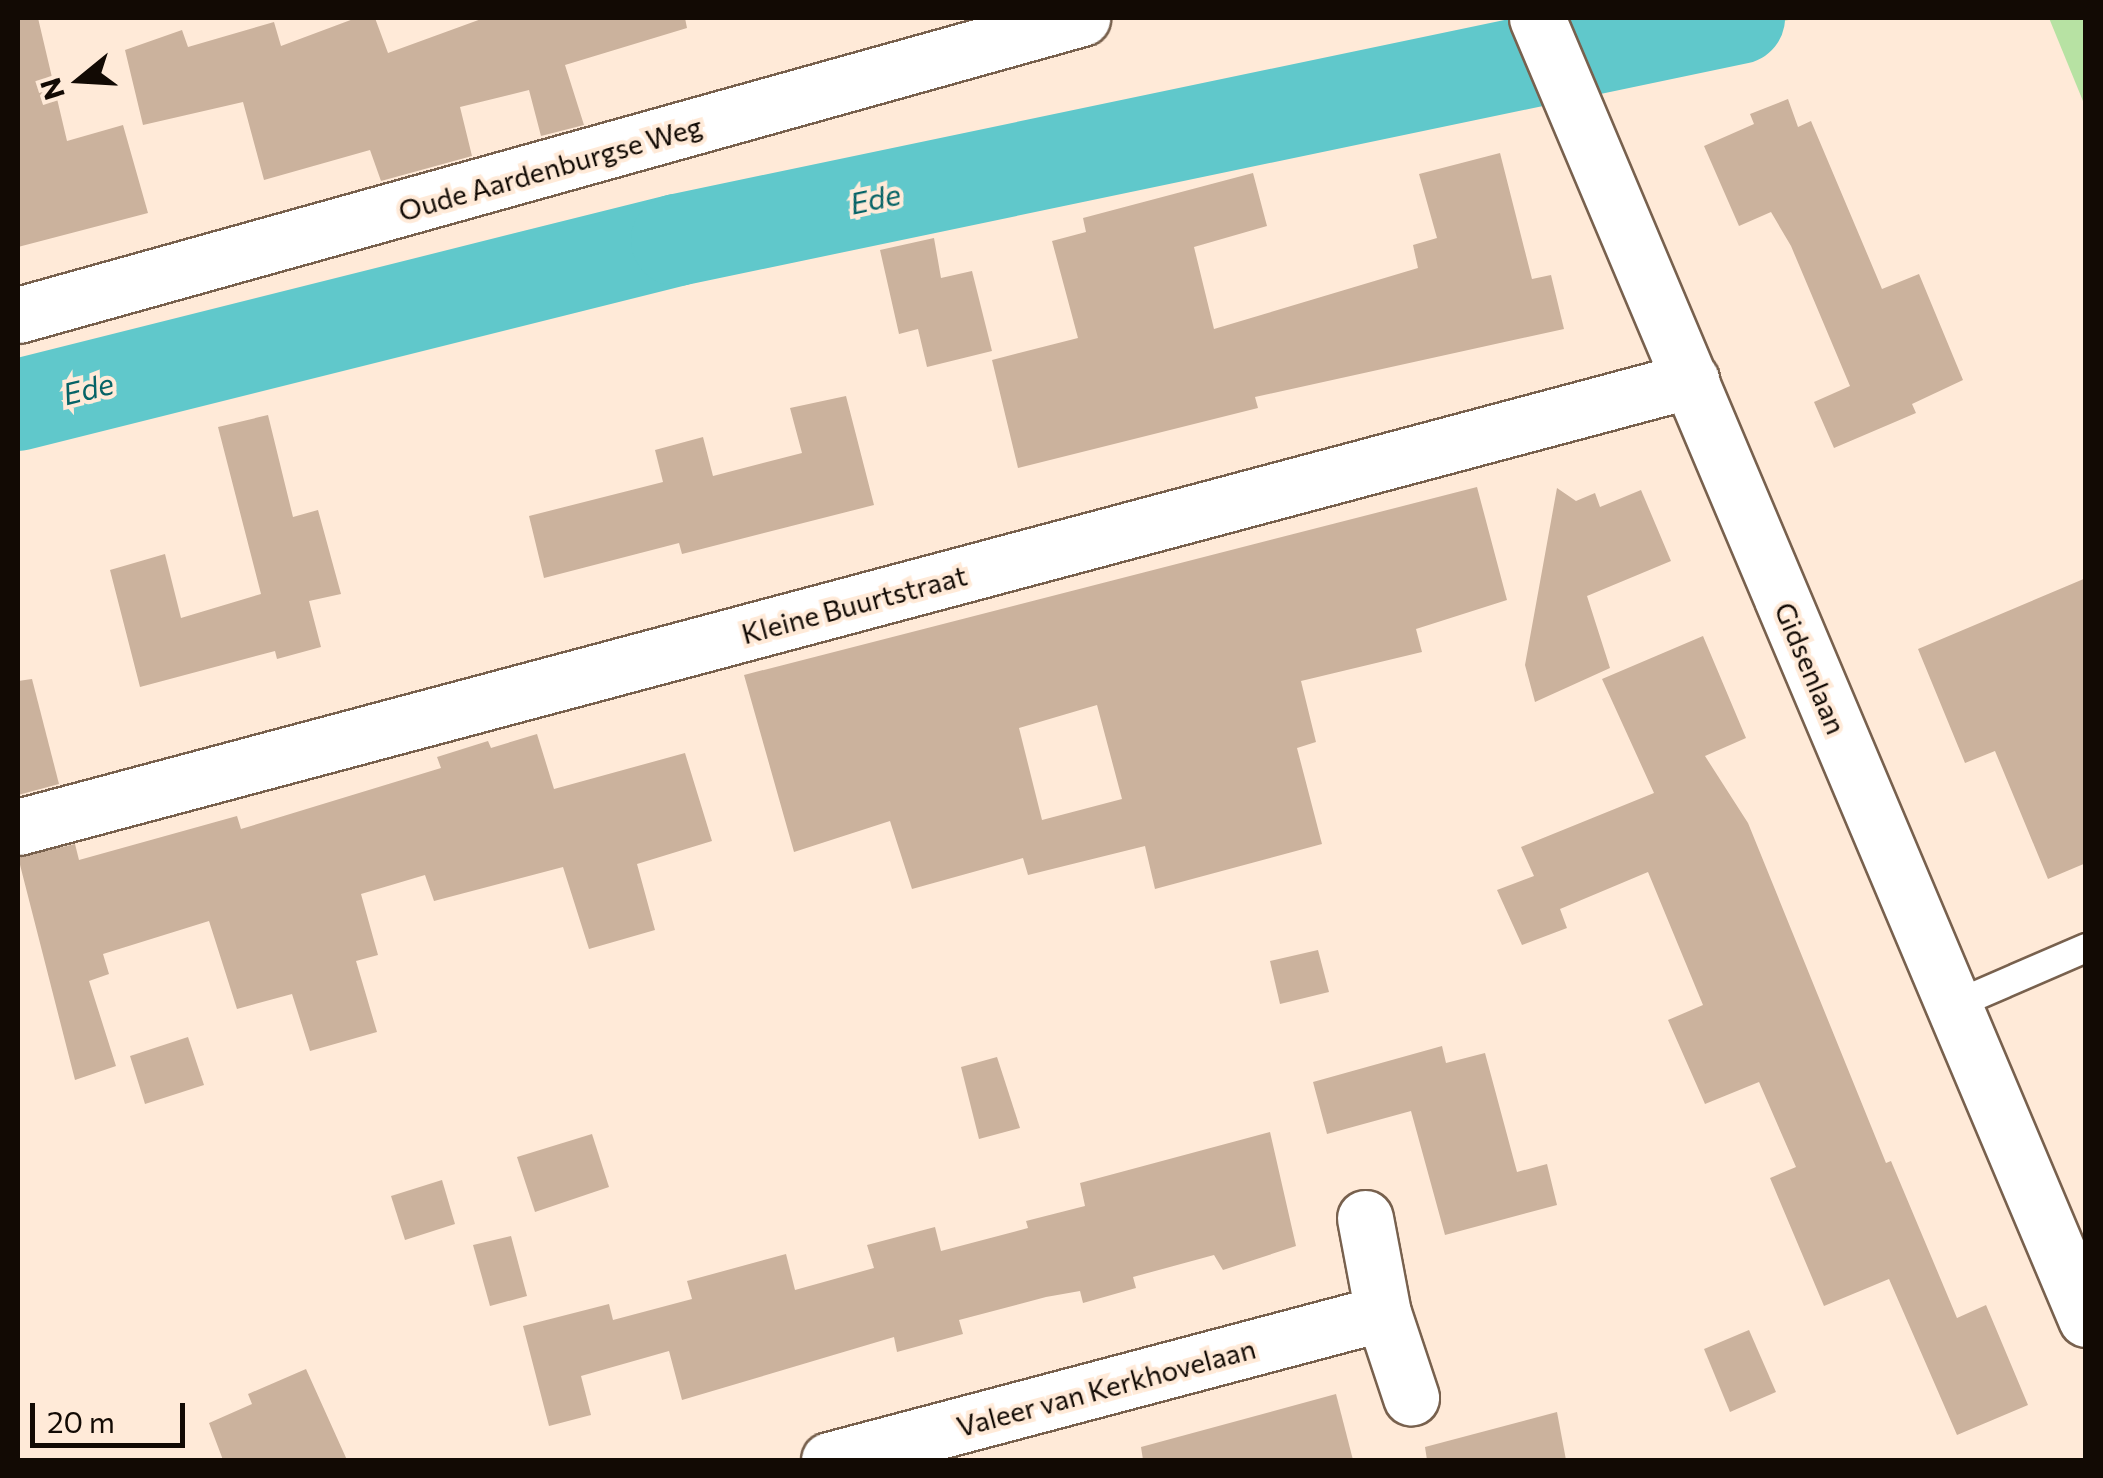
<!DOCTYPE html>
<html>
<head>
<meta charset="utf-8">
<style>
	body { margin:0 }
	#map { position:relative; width:2103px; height:1478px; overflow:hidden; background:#ffead8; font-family:Commissioner,sans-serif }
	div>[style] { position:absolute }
	.green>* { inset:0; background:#b7e2a3 }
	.river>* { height:92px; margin:-46px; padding:0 46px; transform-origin:46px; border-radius:46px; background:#60c8cb }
	.building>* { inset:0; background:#cbb29d }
	.roads { filter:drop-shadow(2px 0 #78614e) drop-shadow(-2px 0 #78614e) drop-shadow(0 2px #78614e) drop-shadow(0 -2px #78614e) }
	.service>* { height:28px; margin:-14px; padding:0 14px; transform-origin:14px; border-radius:14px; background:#fff }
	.minor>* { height:55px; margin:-27.5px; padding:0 27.5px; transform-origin:27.5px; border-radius:27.5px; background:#fff }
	span { translate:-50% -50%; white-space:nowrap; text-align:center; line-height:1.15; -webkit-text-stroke:8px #ffead8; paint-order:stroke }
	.street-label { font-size:28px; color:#120a04 }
	.water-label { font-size:30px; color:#066366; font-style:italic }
	.frame { position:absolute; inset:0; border:20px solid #120a04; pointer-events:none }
	.north { position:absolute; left:30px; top:30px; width:100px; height:100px; -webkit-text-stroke:8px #ffead8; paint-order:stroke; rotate:252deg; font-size:28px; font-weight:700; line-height:40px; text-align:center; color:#120a04 }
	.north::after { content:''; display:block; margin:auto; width:35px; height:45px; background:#120a04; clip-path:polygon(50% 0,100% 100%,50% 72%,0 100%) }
	.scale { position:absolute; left:30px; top:1403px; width:155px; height:45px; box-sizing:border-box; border:5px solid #120a04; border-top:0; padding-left:12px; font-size:30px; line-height:35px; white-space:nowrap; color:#120a04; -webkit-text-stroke:8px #ffead8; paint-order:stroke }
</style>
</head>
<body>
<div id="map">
	<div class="green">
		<div style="clip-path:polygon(1583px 18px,1801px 18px,1591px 52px)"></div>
		<div style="clip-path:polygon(2049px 18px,2085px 18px,2085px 106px)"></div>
	</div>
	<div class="river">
		<div style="left:18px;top:405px;width:679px;rotate:-14.06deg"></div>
		<div style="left:677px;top:240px;width:1085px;rotate:-11.81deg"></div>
	</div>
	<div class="building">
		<div style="clip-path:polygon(18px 18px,38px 18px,67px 141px,123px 125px,148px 213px,18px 247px)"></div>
		<div style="clip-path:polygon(356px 18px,375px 18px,388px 53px,484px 18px,685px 18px,687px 28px,565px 65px,584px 125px,541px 136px,529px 90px,460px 107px,472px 156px,381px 181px,370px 150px,264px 180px,243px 102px,143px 125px,125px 50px,182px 30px,188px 47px,274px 22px,281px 46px)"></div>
		<div style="clip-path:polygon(1788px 99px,1798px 127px,1811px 121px,1882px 289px,1919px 274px,1963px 380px,1912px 404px,1916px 413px,1834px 448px,1814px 402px,1850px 386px,1791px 246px,1771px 212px,1739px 226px,1704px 146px,1754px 124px,1750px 114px)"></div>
		<div style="clip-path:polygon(1500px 153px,1532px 279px,1551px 275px,1564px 329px,1255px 397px,1258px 408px,1018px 468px,992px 360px,1078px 338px,1052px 241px,1086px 232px,1083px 218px,1253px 173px,1267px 226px,1194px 247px,1214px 329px,1418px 268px,1413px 245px,1437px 238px,1419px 174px)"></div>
		<div style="clip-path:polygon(934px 238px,941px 278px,972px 271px,992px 351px,927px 367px,918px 329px,899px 334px,880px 250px)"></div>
		<div style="clip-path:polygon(846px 396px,874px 505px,682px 554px,679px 543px,544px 578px,529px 516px,663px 482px,655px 450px,703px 437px,713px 476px,802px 453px,790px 408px)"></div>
		<div style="clip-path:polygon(268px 415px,293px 517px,318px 510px,341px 594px,309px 601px,321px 647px,277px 659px,275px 651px,140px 687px,110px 570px,165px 554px,181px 618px,261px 594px,218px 427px)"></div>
		<div style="clip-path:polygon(evenodd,1477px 487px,1507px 600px,1416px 629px,1422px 652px,1301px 681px,1316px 742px,1297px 748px,1322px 844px,1155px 889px,1145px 846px,1028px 875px,1023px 858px,912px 889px,890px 821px,794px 852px,744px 675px,1477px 487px,1097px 705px,1122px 799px,1042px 820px,1019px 728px,1097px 705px)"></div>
		<div style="clip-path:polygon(1557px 488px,1576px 501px,1595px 493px,1600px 507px,1641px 490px,1671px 561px,1587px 596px,1610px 668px,1535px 702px,1525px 665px)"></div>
		<div style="clip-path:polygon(2086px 578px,2086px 863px,2048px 879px,1995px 751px,1965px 763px,1918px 649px)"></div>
		<div style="clip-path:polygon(1703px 636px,1746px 738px,1705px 756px,1748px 823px,1886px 1163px,1891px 1161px,1957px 1318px,1986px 1305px,2028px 1405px,1957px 1435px,1889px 1279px,1824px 1306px,1770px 1178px,1796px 1167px,1759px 1082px,1705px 1104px,1668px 1020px,1703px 1005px,1648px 872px,1560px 909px,1567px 928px,1522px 945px,1497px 890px,1534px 876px,1521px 847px,1654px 793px,1602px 679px)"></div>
		<div style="clip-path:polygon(32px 679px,59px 784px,18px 795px,18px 681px)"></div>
		<div style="clip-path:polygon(537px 734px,554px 789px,685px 753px,712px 841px,637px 864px,655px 930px,589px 949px,563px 867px,434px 901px,425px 875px,361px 894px,378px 955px,356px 961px,377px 1032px,310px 1051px,292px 994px,237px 1009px,209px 921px,103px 954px,109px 974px,89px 981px,116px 1066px,75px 1080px,18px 857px,75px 844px,79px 860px,237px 816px,241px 829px,441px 768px,437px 757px,488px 741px,491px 748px)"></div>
		<div style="clip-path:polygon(1318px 950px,1329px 992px,1280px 1004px,1270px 961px)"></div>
		<div style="clip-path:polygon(188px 1037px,204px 1085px,145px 1104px,130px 1056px)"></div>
		<div style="clip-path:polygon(1442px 1046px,1446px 1063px,1485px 1053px,1517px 1172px,1547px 1164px,1557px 1205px,1445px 1235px,1411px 1111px,1327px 1134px,1313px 1082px)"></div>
		<div style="clip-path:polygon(997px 1057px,1020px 1128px,979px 1139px,961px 1067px)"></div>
		<div style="clip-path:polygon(1270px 1132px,1296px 1246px,1223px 1270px,1214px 1255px,1133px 1277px,1136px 1288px,1083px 1303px,1080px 1291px,1046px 1297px,959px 1320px,963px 1334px,897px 1352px,894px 1337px,682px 1400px,669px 1351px,581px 1376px,591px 1415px,549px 1426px,523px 1326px,609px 1304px,613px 1320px,692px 1299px,687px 1281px,786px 1254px,795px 1290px,874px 1268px,867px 1245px,935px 1227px,941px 1251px,1028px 1228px,1026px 1221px,1085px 1206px,1080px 1183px)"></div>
		<div style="clip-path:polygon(592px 1134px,609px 1187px,535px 1212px,517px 1157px)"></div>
		<div style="clip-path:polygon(442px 1180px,455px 1224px,405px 1240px,391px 1196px)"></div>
		<div style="clip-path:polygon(511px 1236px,527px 1296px,490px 1306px,473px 1245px)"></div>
		<div style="clip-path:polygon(1749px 1330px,1776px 1392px,1730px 1412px,1704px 1349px)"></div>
		<div style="clip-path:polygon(306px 1369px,347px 1460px,223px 1460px,209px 1423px,252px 1404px,248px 1394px)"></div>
		<div style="clip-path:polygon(1336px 1394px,1353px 1460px,1143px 1460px,1141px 1447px)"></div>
		<div style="clip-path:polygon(1557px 1412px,1566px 1460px,1427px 1460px,1425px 1447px)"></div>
	</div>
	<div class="roads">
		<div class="service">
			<div style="left:1952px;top:1006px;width:146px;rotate:-23.4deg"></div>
		</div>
		<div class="minor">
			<div style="left:1537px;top:18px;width:1412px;rotate:67.12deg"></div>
			<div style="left:18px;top:315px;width:1105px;rotate:-15.6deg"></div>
			<div style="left:18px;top:827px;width:1732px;rotate:-14.96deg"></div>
			<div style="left:1365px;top:1218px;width:97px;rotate:79.3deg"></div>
			<div style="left:1383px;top:1313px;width:89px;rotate:71.6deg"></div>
			<div style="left:829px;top:1460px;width:573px;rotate:-14.86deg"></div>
		</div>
	</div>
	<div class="street-label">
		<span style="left:550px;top:168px;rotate:-16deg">Oude Aardenburgse Weg</span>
		<span style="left:854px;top:604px;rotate:-15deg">Kleine Buurtstraat</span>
		<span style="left:1811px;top:668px;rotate:67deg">Gidsenlaan</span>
		<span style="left:1106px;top:1387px;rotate:-15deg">Valeer van Kerkhovelaan</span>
	</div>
	<div class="water-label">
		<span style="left:875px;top:198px;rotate:-12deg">Ede</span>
		<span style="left:88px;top:388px;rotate:-14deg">Ede</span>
	</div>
	<div class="frame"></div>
	<div class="north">N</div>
	<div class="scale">20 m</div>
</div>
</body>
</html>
